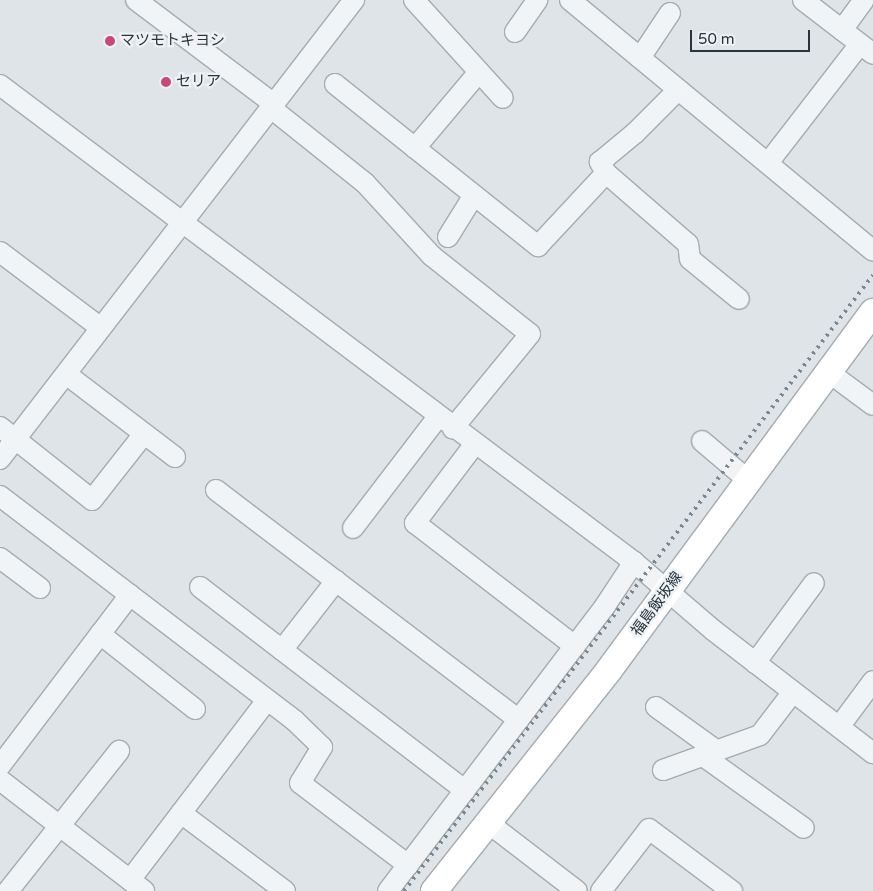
<!DOCTYPE html>
<html>
<head>
<meta charset="utf-8">
<style>
	body { margin:0 }
	#map { position:relative; width:873px; height:891px; overflow:hidden; background:#dee4e7; font-family:"Varela Round","Noto Sans JP",sans-serif }
	div>[style] { position:absolute }
	.roads { filter:drop-shadow(1px 0 #a4acb1) drop-shadow(-1px 0 #a4acb1) drop-shadow(0 1px #a4acb1) drop-shadow(0 -1px #a4acb1) }
	.minor>* { height:20px; margin:-10px; padding:0 10px; transform-origin:10px; border-radius:10px; background:#f1f4f6 }
	.major>* { height:26px; margin:-13px; padding:0 13px; transform-origin:13px; border-radius:13px; background:#fff }
	.rail>* { height:4px; margin-top:-2px; transform-origin:0; background:repeating-linear-gradient(90deg,#788790 0 2.5px,transparent 0 7.5px) }
	.dots>* { width:14px; height:14px; translate:-50% -50%; box-sizing:border-box; border:2px solid #eef2f5; border-radius:50% }
	span { translate:-50% -50%; white-space:nowrap; text-align:center; line-height:1.15; -webkit-text-stroke:4.5px #eef2f5; paint-order:stroke }
	.poi-label { font-size:15px; color:#28353d }
	.left { translate:0 -50%; text-align:left }
	.street-label { font-size:15px; color:#28353d }
	.scale { position:absolute; left:690px; top:30px; width:120px; height:22px; box-sizing:border-box; border:2px solid #28353d; border-top:0; padding-left:6px; font-size:15px; line-height:18px; white-space:nowrap; color:#28353d; -webkit-text-stroke:4px #eef2f5; paint-order:stroke }
</style>
</head>
<body>
<div id="map">
	<div class="roads">
		<div class="minor">
			<div style="left:136px;top:0;width:173px;rotate:37deg"></div>
			<div style="left:414px;top:0;width:132px;rotate:47.8deg"></div>
			<div style="left:570px;top:0;width:393px;rotate:39.6deg"></div>
			<div style="left:803px;top:0;width:88px;rotate:37.6deg"></div>
			<div style="left:842px;top:30px;width:37px;rotate:-54deg"></div>
			<div style="left:515px;top:32px;width:39px;rotate:-55deg"></div>
			<div style="left:640px;top:58px;width:54px;rotate:-56.3deg"></div>
			<div style="left:335px;top:84px;width:260px;rotate:38.6deg"></div>
			<div style="left:538px;top:246px;width:100px;rotate:-47deg"></div>
			<div style="left:606px;top:173px;width:108px;rotate:40.9deg"></div>
			<div style="left:688px;top:244px;width:15px;rotate:82deg"></div>
			<div style="left:690px;top:259px;width:63px;rotate:39.2deg"></div>
			<div style="left:0;top:85px;width:793px;rotate:36.96deg"></div>
			<div style="left:634px;top:562px;width:104px;rotate:40.7deg"></div>
			<div style="left:713px;top:630px;width:202px;rotate:37.6deg"></div>
			<div style="left:271px;top:108px;width:120px;rotate:38.6deg"></div>
			<div style="left:365px;top:183px;width:99px;rotate:47.5deg"></div>
			<div style="left:432px;top:256px;width:125px;rotate:38.5deg"></div>
			<div style="left:530px;top:334px;width:122px;rotate:129.3deg"></div>
			<div style="left:415px;top:148px;width:99px;rotate:-49.9deg"></div>
			<div style="left:768px;top:163px;width:150px;rotate:-52.3deg"></div>
			<div style="left:606px;top:173px;width:13px;rotate:-119deg"></div>
			<div style="left:600px;top:162px;width:45px;rotate:-39.6deg"></div>
			<div style="left:635px;top:133px;width:61px;rotate:-45deg"></div>
			<div style="left:448px;top:237px;width:49px;rotate:-58.2deg"></div>
			<div style="left:0;top:252px;width:126px;rotate:37deg"></div>
			<div style="left:827px;top:371px;width:57px;rotate:36.5deg"></div>
			<div style="left:66px;top:374px;width:137px;rotate:37.3deg"></div>
			<div style="left:0;top:427px;width:117px;rotate:38.4deg"></div>
			<div style="left:92px;top:500px;width:84px;rotate:-51.8deg"></div>
			<div style="left:702px;top:441px;width:60px;rotate:40.3deg"></div>
			<div style="left:474px;top:445px;width:98px;rotate:127.1deg"></div>
			<div style="left:415px;top:523px;width:202px;rotate:37.6deg"></div>
			<div style="left:0;top:459px;width:580px;rotate:-52.36deg"></div>
			<div style="left:216px;top:490px;width:380px;rotate:37.2deg"></div>
			<div style="left:0;top:496px;width:370px;rotate:37.3deg"></div>
			<div style="left:294px;top:720px;width:39px;rotate:44deg"></div>
			<div style="left:322px;top:747px;width:42px;rotate:121.4deg"></div>
			<div style="left:300px;top:783px;width:136px;rotate:37.2deg"></div>
			<div style="left:353px;top:528px;width:140px;rotate:-52.6deg"></div>
			<div style="left:0;top:558px;width:50px;rotate:36.9deg"></div>
			<div style="left:200px;top:587px;width:334px;rotate:37.5deg"></div>
			<div style="left:100px;top:634px;width:121px;rotate:38.3deg"></div>
			<div style="left:282px;top:650px;width:88px;rotate:-52deg"></div>
			<div style="left:755px;top:663px;width:99px;rotate:-53.6deg"></div>
			<div style="left:656px;top:707px;width:75px;rotate:35.8deg"></div>
			<div style="left:839px;top:727px;width:57px;rotate:-53.5deg"></div>
			<div style="left:702px;top:755px;width:125px;rotate:35.6deg"></div>
			<div style="left:0;top:766px;width:215px;rotate:-52.8deg"></div>
			<div style="left:663px;top:770px;width:103px;rotate:-19.8deg"></div>
			<div style="left:760px;top:735px;width:54px;rotate:-52.5deg"></div>
			<div style="left:0;top:780px;width:182px;rotate:37.6deg"></div>
			<div style="left:181px;top:813px;width:130px;rotate:36.9deg"></div>
			<div style="left:487px;top:822px;width:113px;rotate:37.5deg"></div>
			<div style="left:130px;top:880px;width:226px;rotate:-52.7deg"></div>
			<div style="left:8px;top:891px;width:179px;rotate:-51.6deg"></div>
			<div style="left:388px;top:891px;width:358px;rotate:-52.7deg"></div>
			<div style="left:605px;top:606px;width:53px;rotate:-56.6deg"></div>
			<div style="left:601px;top:891px;width:78px;rotate:-52.3deg"></div>
			<div style="left:649px;top:829px;width:104px;rotate:36.8deg"></div>
		</div>
		<div class="major">
			<div style="left:434px;top:891px;width:282px;rotate:-51.6deg"></div>
			<div style="left:609px;top:670px;width:445px;rotate:-53.6deg"></div>
		</div>
	</div>
	<div class="rail">
		<div style="left:404px;top:891px;width:774px;rotate:-52.72deg"></div>
	</div>
	<div class="dots">
		<div style="left:110px;top:41px;background:#c84879"></div>
		<div style="left:166px;top:82px;background:#c84879"></div>
	</div>
	<div class="poi-label">
		<span class="left" style="left:120px;top:41px">マツモトキヨシ</span>
		<span class="left" style="left:176px;top:82px">セリア</span>
	</div>
	<div class="street-label">
		<span style="left:657px;top:604px;rotate:-54deg">福島飯坂線</span>
	</div>
	<div class="scale">50 m</div>
</div>
</body>
</html>
